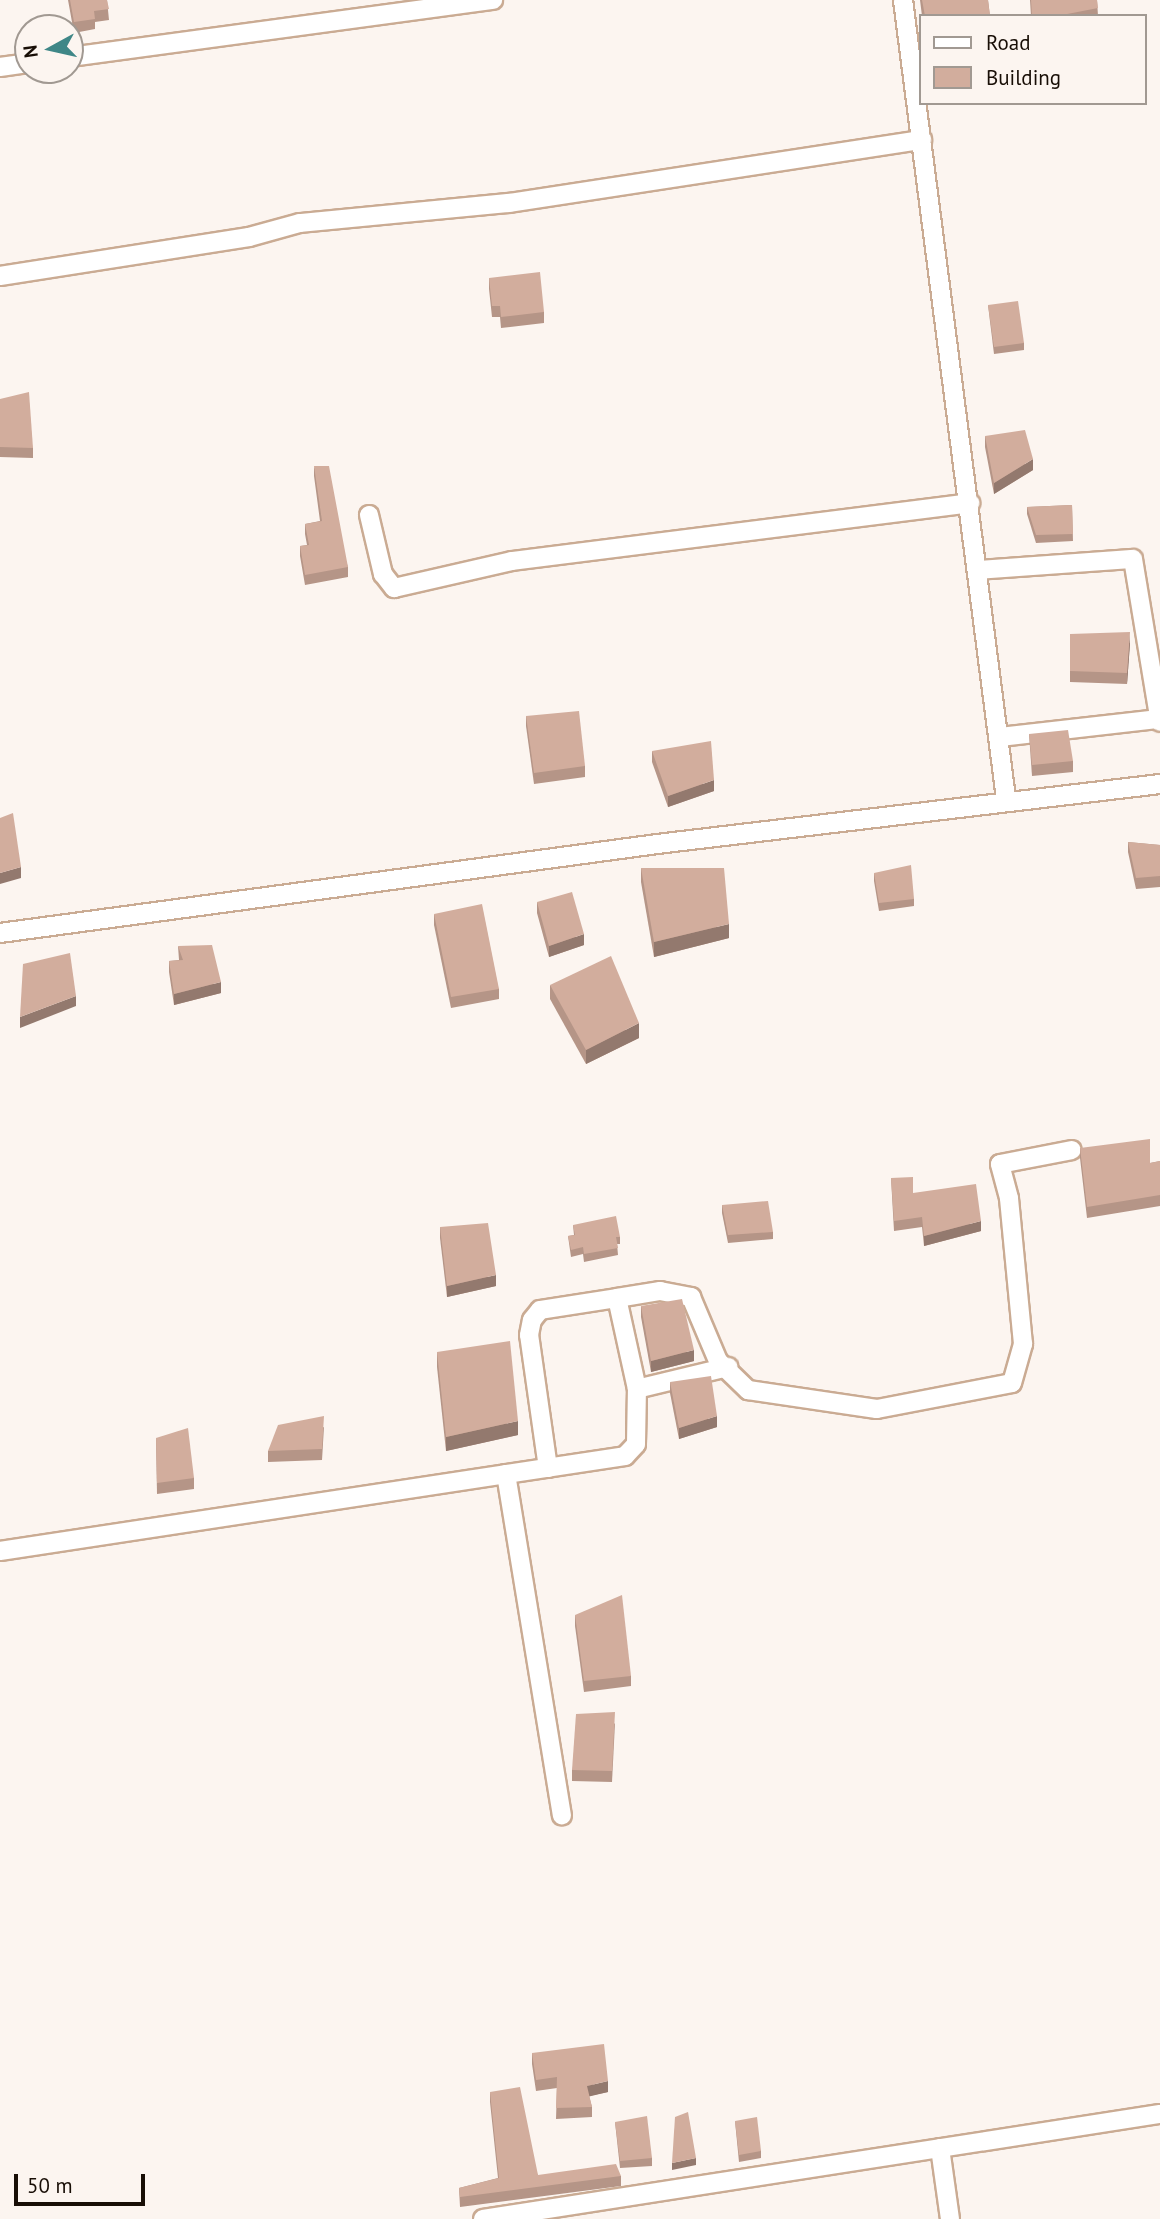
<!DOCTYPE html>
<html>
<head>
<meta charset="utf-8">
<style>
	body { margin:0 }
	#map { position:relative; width:1160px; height:2219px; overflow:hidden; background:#fcf5f0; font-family:"PT Sans",sans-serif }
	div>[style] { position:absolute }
	.roads { filter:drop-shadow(2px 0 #caab93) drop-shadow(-2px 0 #caab93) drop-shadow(0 2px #caab93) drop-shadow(0 -2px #caab93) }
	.minor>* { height:18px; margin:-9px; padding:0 9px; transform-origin:9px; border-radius:9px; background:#fff }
	.wall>* { inset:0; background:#b59587 }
	.shaded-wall>* { inset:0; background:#93796e }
	.building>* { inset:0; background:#d2ad9d }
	span { translate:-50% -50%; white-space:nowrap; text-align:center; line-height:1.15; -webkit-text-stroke:7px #fcf5f0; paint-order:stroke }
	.legend { position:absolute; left:919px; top:14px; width:228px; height:91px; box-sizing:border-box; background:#fcf5f0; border:2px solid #a19992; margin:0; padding:9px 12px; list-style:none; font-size:21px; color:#180e06 }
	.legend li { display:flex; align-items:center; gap:14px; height:35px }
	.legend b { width:35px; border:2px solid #a19992 }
	.north { position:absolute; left:14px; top:14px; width:70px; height:70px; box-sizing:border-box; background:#fcf5f0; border:2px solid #a19992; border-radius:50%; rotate:262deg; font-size:19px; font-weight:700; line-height:28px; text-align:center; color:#180e06 }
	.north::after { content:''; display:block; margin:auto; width:24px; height:32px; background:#3f8787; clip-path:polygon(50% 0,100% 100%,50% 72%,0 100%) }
	.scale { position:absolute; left:14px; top:2174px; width:131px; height:32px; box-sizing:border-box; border:4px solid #180e06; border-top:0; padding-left:9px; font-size:21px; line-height:24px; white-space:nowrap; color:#180e06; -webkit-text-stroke:5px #fcf5f0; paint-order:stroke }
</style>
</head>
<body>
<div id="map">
	<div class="roads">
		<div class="minor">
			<div style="left:903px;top:0;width:806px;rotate:82.65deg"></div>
			<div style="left:70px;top:57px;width:427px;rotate:-7.7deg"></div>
			<div style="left:0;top:67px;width:28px;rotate:-8deg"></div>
			<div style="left:0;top:276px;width:252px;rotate:-8.9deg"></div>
			<div style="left:249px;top:237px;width:53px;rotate:-15.4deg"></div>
			<div style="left:300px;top:223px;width:210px;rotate:-5.5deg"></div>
			<div style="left:509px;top:203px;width:418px;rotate:-8.7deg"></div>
			<div style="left:369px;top:515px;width:61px;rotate:76.7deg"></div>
			<div style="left:383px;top:574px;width:18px;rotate:52deg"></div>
			<div style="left:394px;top:588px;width:121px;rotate:-12.9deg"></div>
			<div style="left:512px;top:561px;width:462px;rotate:-7.2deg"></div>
			<div style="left:978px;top:570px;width:155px;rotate:-4.1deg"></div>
			<div style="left:1133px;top:559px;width:165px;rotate:80.6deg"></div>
			<div style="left:1000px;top:737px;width:160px;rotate:-6.5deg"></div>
			<div style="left:0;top:933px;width:663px;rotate:-7.71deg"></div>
			<div style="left:657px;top:844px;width:507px;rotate:-6.8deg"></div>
			<div style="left:637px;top:1389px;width:94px;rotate:-13.6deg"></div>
			<div style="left:548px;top:1468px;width:134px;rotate:-98.1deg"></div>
			<div style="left:529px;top:1335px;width:15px;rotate:-79deg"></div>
			<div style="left:532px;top:1320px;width:13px;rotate:-51deg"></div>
			<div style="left:540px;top:1310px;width:78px;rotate:-8.9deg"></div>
			<div style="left:506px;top:1474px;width:346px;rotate:80.7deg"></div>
			<div style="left:0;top:1551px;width:632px;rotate:-8.64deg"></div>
			<div style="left:625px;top:1456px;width:16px;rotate:-47deg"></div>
			<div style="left:636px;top:1444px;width:55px;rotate:-89deg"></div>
			<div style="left:637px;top:1389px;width:93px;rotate:-102.4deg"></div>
			<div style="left:617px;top:1298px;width:44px;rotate:-9.2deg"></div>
			<div style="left:660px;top:1291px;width:32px;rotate:11deg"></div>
			<div style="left:691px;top:1297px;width:69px;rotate:67.1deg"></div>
			<div style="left:718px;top:1361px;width:42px;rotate:44deg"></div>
			<div style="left:748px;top:1390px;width:130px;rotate:8.4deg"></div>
			<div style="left:877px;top:1409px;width:137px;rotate:-10.9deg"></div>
			<div style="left:1012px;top:1383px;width:41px;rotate:-74.2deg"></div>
			<div style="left:1023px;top:1344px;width:147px;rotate:-95.5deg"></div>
			<div style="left:1009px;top:1198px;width:35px;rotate:-105deg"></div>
			<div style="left:1000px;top:1164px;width:73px;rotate:-11deg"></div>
			<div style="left:940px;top:2148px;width:72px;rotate:82deg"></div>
			<div style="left:483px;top:2219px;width:685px;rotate:-8.82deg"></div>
		</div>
	</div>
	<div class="wall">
		<div style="clip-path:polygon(68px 0,107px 0,109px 20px,95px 22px,95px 29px,74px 33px)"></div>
		<div style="clip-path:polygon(920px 0,988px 0,990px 16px,922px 16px)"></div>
		<div style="clip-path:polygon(1030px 0,1097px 0,1098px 16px,1031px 16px)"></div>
		<div style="clip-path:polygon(489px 278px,544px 312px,544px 323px,501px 328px,500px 317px,492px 317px,489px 289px)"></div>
		<div style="clip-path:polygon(988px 305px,1024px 343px,1024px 350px,994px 354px)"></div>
		<div style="clip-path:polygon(0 399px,33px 448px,33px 458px,0 457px)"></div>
		<div style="clip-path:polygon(985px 436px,1033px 470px,994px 494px,985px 447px)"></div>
		<div style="clip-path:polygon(314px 466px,348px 567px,348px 577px,305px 585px,300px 556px,300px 546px,307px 545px,305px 534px,305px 524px,320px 521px,314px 476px)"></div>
		<div style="clip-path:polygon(1072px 505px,1073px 541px,1036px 543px,1027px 514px,1027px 507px)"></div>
		<div style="clip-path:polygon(1070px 634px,1130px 643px,1127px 684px,1070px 682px)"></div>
		<div style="clip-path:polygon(526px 716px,585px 766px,585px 777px,534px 784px,526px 726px)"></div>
		<div style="clip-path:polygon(1029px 734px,1073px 761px,1073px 772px,1032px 776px)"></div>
		<div style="clip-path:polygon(652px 751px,714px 791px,668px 807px,652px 762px)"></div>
		<div style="clip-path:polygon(1128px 842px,1160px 845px,1160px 887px,1136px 889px,1128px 852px)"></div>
		<div style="clip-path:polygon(641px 868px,729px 938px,654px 957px,641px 882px)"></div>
		<div style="clip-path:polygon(874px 873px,914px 899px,914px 906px,879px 911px,874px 881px)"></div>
		<div style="clip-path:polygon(537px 902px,584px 945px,549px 957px,537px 913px)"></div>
		<div style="clip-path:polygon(434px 914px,499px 989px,499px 999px,451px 1008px,434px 925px)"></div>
		<div style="clip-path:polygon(178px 946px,221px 993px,174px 1005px,169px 972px,169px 961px,179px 960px)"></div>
		<div style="clip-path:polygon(550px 985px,639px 1038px,586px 1064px,550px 999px)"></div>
		<div style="clip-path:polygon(1080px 1148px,1150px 1163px,1160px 1161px,1160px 1206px,1087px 1218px,1080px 1158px)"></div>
		<div style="clip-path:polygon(891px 1178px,913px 1193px,981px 1231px,924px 1246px,922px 1227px,894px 1231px)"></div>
		<div style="clip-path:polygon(722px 1205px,773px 1232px,773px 1239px,728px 1243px,722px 1213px)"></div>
		<div style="clip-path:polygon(573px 1225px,620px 1237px,620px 1244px,617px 1244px,618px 1255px,584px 1262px,583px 1254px,571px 1257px,568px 1236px,574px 1235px)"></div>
		<div style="clip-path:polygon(440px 1227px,496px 1286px,447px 1297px,440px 1238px)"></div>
		<div style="clip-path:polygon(641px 1306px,694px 1361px,651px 1372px,641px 1317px)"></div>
		<div style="clip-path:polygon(437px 1352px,518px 1435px,446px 1451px,437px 1367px)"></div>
		<div style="clip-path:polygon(670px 1382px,717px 1427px,679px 1439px,670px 1393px)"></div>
		<div style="clip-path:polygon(324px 1427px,322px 1460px,268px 1462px,268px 1451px)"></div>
		<div style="clip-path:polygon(156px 1438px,194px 1478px,194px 1489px,157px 1494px)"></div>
		<div style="clip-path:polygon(575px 1615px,631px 1676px,631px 1686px,584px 1692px,575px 1626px)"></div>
		<div style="clip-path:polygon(615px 1723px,612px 1782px,572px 1781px,572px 1770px)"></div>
		<div style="clip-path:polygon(532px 2053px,608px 2092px,589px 2096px,592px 2107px,592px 2117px,556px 2119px,557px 2088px,536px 2091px,532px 2064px)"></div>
		<div style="clip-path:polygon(490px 2092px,538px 2175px,621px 2176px,621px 2186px,460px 2207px,459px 2188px,498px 2178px,490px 2102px)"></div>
		<div style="clip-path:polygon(735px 2121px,761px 2151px,761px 2158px,739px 2162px)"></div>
		<div style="clip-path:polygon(615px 2122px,652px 2158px,652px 2166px,620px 2168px)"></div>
	</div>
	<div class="shaded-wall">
		<div style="clip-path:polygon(1033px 459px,1033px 470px,994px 494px,994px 483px)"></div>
		<div style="clip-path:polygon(1130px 632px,1130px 643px,1127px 684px,1127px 673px)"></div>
		<div style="clip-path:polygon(714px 780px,714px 791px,668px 807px,668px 796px)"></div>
		<div style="clip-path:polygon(21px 867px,21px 878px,0 884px,0 873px)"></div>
		<div style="clip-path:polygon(729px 924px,729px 938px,654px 957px,654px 942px)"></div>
		<div style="clip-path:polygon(584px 934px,584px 945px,549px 957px,549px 946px)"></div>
		<div style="clip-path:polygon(221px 982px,221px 993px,174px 1005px,174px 994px)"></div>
		<div style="clip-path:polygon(76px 996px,76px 1006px,20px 1028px,20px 1017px)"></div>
		<div style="clip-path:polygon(639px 1023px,639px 1038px,586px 1064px,586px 1050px)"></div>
		<div style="clip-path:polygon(981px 1221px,981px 1231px,924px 1246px,924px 1236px)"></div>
		<div style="clip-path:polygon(496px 1275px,496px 1286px,447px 1297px,447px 1286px)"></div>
		<div style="clip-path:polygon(694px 1350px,694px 1361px,651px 1372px,651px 1361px)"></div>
		<div style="clip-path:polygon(717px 1416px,717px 1427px,679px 1439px,679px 1428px)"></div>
		<div style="clip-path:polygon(518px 1421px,518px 1435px,446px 1451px,446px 1437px)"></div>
		<div style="clip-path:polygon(608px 2081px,608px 2092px,587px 2097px,587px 2086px)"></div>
		<div style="clip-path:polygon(696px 2158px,696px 2165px,672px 2170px,672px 2163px)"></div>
	</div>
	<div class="building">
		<div style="clip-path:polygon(70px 0,107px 0,109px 9px,94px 11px,95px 19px,74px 22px)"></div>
		<div style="clip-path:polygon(922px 0,988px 0,990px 16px,925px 16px)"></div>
		<div style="clip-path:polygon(1031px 0,1097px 0,1098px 8px,1057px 16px,1032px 16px)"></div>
		<div style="clip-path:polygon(540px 272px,544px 312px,501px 317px,500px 306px,492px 306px,489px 278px)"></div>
		<div style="clip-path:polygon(1018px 301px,1024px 343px,994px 347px,988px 305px)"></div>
		<div style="clip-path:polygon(29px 392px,33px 448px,0 447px,0 399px)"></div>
		<div style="clip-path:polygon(1025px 430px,1033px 459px,994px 483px,985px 436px)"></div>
		<div style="clip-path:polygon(314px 466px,329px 466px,348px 567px,305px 575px,300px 546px,309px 545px,305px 524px,322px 521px)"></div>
		<div style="clip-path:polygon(1072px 505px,1073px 534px,1036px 535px,1027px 507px)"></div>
		<div style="clip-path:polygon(1130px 632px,1127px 673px,1070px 671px,1070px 634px)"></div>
		<div style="clip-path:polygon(579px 711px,585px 766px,534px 773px,526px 716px)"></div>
		<div style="clip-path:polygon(1068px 730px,1073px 761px,1032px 765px,1029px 734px)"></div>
		<div style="clip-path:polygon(711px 741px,714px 780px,668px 796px,652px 751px)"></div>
		<div style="clip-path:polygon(13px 813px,21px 867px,0 873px,0 818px)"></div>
		<div style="clip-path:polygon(1128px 842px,1160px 845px,1160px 876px,1136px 878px)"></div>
		<div style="clip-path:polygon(911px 865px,914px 899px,879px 903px,874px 873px)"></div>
		<div style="clip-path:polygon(641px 868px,724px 868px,729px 924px,654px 942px)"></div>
		<div style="clip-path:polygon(572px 892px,584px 934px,549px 946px,537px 902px)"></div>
		<div style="clip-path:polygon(482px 904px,499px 989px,451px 997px,434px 914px)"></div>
		<div style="clip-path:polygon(212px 945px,221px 982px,174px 994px,169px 961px,183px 960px,178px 946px)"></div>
		<div style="clip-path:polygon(70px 953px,76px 996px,20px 1017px,23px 964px)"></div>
		<div style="clip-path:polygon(611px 956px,639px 1023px,586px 1050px,550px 985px)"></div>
		<div style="clip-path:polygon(1150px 1139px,1150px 1163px,1160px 1161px,1160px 1195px,1087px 1207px,1080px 1148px)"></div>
		<div style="clip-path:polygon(913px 1177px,913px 1193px,976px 1184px,981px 1221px,924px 1236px,922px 1217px,894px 1221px,891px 1178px)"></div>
		<div style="clip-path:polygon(768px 1201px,773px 1232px,728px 1235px,722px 1205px)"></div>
		<div style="clip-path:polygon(616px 1216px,620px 1237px,616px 1237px,618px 1248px,584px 1254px,583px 1247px,571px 1250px,568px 1236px,575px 1235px,573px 1225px)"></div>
		<div style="clip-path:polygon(488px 1223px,496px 1275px,447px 1286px,440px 1227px)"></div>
		<div style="clip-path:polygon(682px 1299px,694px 1350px,651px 1361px,641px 1306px)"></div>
		<div style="clip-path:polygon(510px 1341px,518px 1421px,446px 1437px,437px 1352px)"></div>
		<div style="clip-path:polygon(711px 1376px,717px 1416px,679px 1428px,670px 1382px)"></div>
		<div style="clip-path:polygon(324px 1416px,322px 1449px,268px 1451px,278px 1425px)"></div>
		<div style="clip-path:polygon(188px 1428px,194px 1478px,157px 1483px,156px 1438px)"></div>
		<div style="clip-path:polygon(622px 1595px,631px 1676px,584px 1681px,575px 1615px)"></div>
		<div style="clip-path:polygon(615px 1712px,612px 1771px,572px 1770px,576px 1714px)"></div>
		<div style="clip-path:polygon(604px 2044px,608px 2081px,587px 2086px,592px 2107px,556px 2108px,557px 2077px,536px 2080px,532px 2053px)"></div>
		<div style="clip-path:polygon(520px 2087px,538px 2175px,616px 2164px,621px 2176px,460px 2197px,459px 2188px,499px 2178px,490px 2092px)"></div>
		<div style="clip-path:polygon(688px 2112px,696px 2158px,672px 2163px,675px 2117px)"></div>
		<div style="clip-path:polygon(647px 2116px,652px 2158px,620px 2161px,615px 2122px)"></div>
		<div style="clip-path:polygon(757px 2117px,761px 2151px,739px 2155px,735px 2121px)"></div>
	</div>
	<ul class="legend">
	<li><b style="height:9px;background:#fff"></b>Road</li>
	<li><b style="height:19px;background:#d2ad9d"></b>Building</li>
	</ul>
	<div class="north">N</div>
	<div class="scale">50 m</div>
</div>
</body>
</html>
